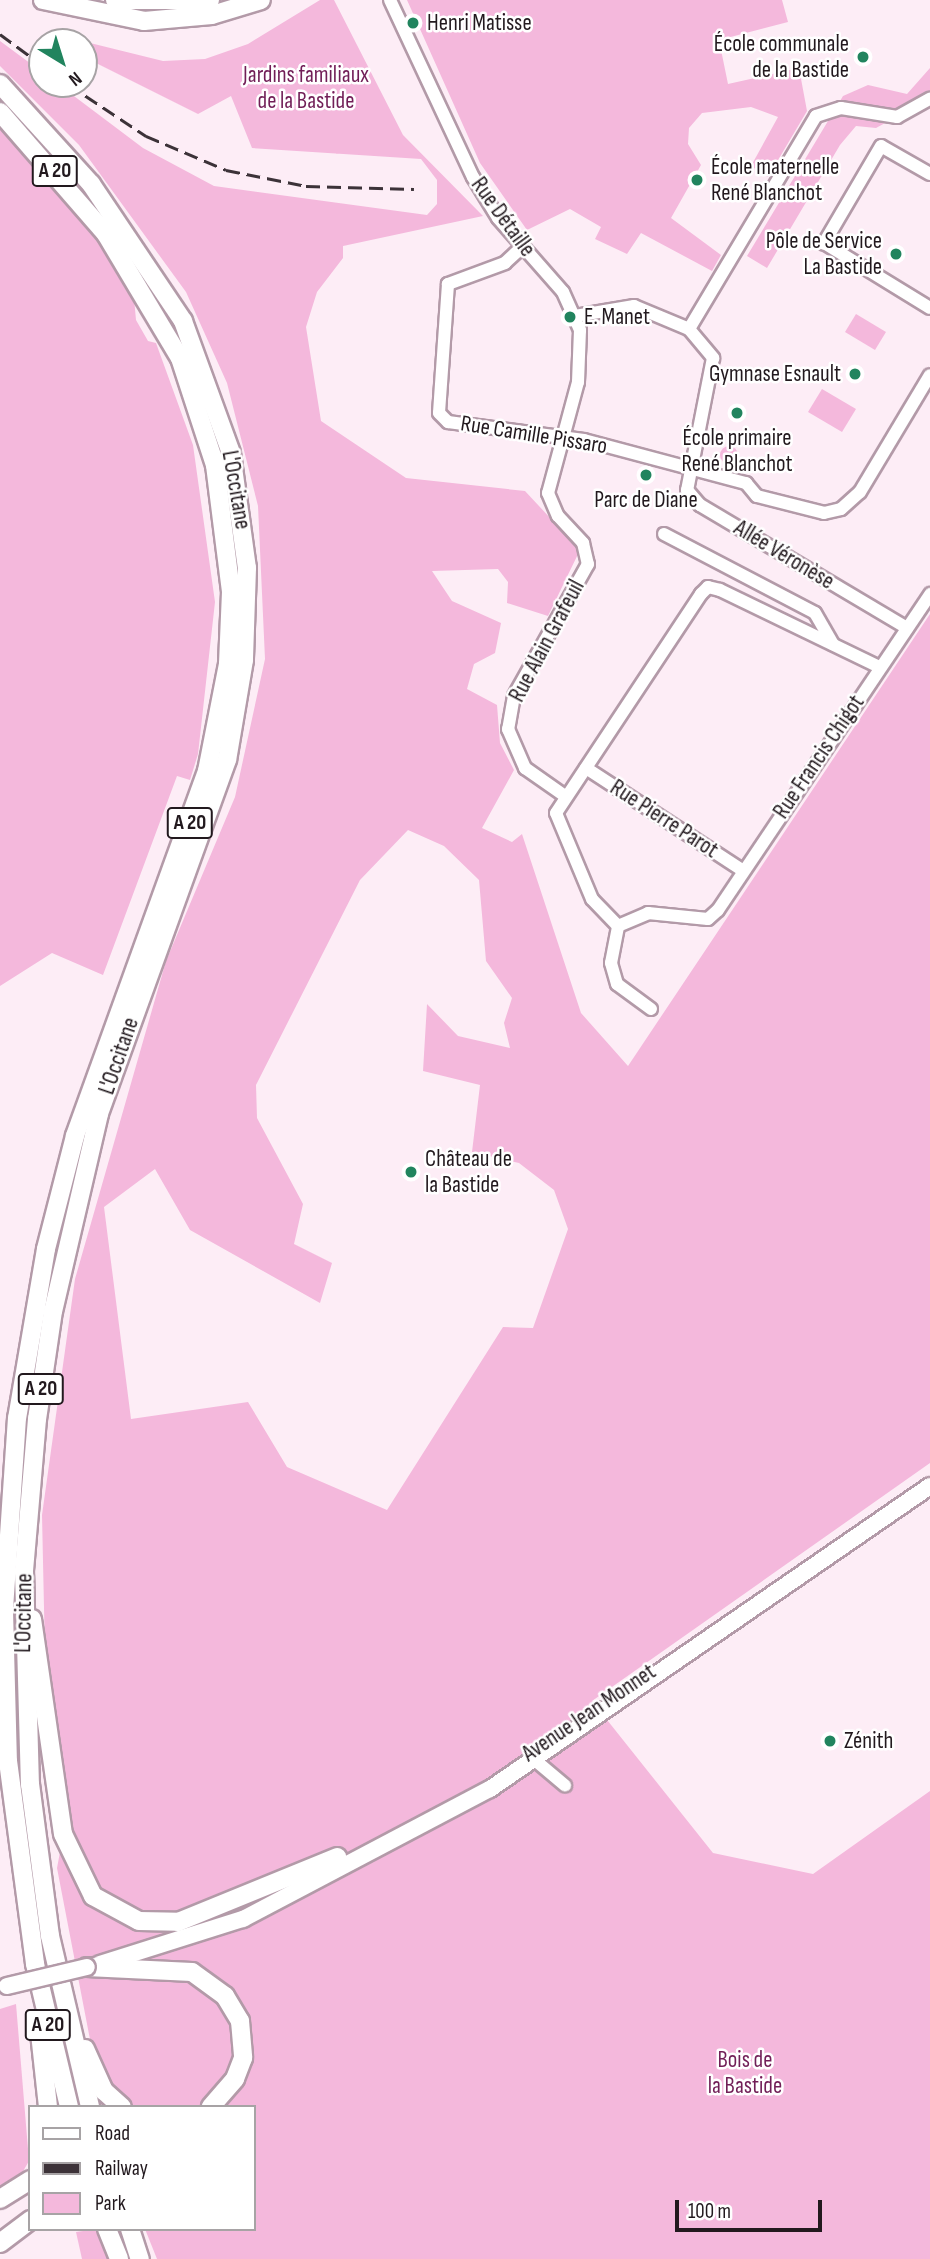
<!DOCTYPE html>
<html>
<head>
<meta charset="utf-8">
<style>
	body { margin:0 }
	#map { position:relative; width:930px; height:2259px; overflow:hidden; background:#fdedf6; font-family:"Sofia Sans Condensed",sans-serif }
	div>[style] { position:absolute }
	.green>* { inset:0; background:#f4b8dc }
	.round { border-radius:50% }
	.roads { filter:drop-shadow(2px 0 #b39aa8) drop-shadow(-2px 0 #b39aa8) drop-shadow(0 2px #b39aa8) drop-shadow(0 -2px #b39aa8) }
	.minor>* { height:12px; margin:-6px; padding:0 6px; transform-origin:6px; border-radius:6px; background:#fff }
	.major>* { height:16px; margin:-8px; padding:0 8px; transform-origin:8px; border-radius:8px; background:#fff }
	.highway>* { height:18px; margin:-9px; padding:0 9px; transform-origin:9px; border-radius:9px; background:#fff }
	.rail>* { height:2.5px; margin-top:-1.25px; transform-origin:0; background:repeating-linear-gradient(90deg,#3c3238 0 14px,transparent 0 21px) }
	.bridges { filter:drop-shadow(2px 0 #b39aa8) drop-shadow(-2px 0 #b39aa8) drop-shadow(0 2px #b39aa8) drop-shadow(0 -2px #b39aa8) }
	.major-bridge>* { height:16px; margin:-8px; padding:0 8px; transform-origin:8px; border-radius:8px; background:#fff }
	.dots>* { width:19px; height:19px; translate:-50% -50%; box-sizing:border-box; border:4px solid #fff; border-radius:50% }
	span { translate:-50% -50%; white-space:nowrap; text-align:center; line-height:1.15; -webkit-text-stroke:5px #fff; paint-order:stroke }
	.shield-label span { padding:2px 5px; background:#fff; border:2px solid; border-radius:5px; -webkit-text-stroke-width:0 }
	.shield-label { font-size:21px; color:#22191e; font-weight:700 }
	.poi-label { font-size:23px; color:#22191e }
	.left { translate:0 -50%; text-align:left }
	.right { translate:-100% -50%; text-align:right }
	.park-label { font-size:23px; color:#711e57 }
	.street-label { font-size:23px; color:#22191e }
	.legend { position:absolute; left:28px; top:2105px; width:228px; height:126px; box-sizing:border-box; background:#fff; border:2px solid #a7a3a5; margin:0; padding:9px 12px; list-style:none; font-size:21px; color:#22191e }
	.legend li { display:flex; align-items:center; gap:14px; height:35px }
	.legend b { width:35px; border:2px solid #a7a3a5 }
	.north { position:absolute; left:28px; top:28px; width:70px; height:70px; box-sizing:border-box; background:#fff; border:2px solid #a7a3a5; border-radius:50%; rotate:142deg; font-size:19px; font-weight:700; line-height:28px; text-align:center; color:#22191e }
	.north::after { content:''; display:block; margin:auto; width:24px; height:32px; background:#21845e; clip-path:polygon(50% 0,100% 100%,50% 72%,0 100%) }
	.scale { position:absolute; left:675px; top:2200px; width:147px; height:32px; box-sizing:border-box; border:4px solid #22191e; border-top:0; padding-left:9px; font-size:21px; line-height:24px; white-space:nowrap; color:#22191e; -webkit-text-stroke:5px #fff; paint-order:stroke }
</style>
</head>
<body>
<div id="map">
	<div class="green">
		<div style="clip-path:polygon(evenodd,320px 0,334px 0,403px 135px,483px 216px,343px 246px,343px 258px,317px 292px,306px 327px,321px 421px,406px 478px,525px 491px,580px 550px,548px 616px,507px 603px,508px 582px,498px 569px,432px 571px,452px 601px,501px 623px,495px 653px,474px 664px,467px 689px,497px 705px,500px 743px,514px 770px,482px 828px,512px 842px,522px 834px,581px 1013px,628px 1066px,930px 614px,930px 1463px,592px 1701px,713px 1853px,813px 1874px,930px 1791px,930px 2259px,157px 2259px,145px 2229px,254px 2229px,254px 2107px,103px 2107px,57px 1868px,68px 1810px,45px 1654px,42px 1515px,75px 1279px,166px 961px,235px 797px,265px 659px,258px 506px,227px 383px,186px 292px,79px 145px,0 66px,0 41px,42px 72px,42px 84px,58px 84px,143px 148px,214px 186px,427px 215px,437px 204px,437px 180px,421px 159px,252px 148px,231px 96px,198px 114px,84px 57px,82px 41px,163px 61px,205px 59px,248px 44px,320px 0,408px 830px,444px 846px,479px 880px,486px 961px,512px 998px,504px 1023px,510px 1048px,458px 1036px,427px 1004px,423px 1071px,480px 1085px,472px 1152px,519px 1163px,554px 1190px,568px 1229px,533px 1328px,503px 1327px,387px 1510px,287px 1467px,248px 1402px,131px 1419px,104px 1207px,155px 1169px,190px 1230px,320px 1303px,332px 1263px,294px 1244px,303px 1204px,257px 1118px,256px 1085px,360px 880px,408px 830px)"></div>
		<div style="clip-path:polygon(407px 0,782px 0,788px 22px,719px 40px,728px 84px,799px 68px,807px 111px,768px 177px,751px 166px,778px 117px,751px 107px,702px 113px,689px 128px,688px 144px,701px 165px,671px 218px,721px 255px,712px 271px,641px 233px,627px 254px,595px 239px,601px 227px,570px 209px,527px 230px,480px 163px)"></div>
		<div style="clip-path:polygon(930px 68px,930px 93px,909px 110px,876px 128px,856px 126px,840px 145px,767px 268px,747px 256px,843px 96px,868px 85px,907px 94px)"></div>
		<div style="clip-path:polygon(0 124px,103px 247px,134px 298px,136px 320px,148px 341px,156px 343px,193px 445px,215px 602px,198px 754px,190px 780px,177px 776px,103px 975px,52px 953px,0 986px)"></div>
		<div style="clip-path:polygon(856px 314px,886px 332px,875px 350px,845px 332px)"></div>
		<div style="clip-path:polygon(822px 389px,856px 409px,842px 432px,808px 412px)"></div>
		<div class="round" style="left:720px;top:446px;width:18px;height:18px"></div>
		<div style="clip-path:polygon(16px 2004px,29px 2161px,18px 2180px,0 2189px,0 2009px)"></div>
		<div style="clip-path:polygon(97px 2229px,108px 2259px,82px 2259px,76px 2232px)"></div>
	</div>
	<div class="roads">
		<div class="minor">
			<div style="left:390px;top:0;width:195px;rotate:64.9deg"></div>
			<div style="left:473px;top:177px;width:48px;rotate:58.6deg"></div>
			<div style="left:498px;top:218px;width:98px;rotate:48.7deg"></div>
			<div style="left:563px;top:292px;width:42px;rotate:65.9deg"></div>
			<div style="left:580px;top:330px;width:52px;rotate:92.2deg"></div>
			<div style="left:578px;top:382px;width:115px;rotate:105.1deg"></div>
			<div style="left:548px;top:493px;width:25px;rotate:67deg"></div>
			<div style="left:558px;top:516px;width:37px;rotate:47deg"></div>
			<div style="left:583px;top:543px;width:22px;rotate:77deg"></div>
			<div style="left:588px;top:564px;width:151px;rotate:119.3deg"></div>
			<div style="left:514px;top:696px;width:34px;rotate:100deg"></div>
			<div style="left:508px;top:729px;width:43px;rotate:66.4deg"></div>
			<div style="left:525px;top:768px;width:49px;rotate:35deg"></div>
			<div style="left:930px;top:174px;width:56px;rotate:-150.3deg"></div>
			<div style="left:881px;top:146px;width:113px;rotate:120.4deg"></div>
			<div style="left:824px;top:243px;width:124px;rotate:31.5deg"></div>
			<div style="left:522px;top:247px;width:23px;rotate:137deg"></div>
			<div style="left:505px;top:263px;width:61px;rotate:159.8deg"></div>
			<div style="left:448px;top:284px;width:129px;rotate:94deg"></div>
			<div style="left:439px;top:413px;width:13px;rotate:45deg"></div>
			<div style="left:448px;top:422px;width:137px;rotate:7.5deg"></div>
			<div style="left:584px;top:440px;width:168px;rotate:14.9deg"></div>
			<div style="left:746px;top:483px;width:17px;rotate:50deg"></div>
			<div style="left:757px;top:496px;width:69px;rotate:14.2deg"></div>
			<div style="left:824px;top:513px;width:17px;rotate:-13deg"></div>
			<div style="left:841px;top:509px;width:25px;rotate:-42deg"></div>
			<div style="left:860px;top:492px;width:136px;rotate:-59.1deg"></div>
			<div style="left:575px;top:316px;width:60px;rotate:-9.6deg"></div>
			<div style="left:634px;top:306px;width:60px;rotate:22.7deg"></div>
			<div style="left:689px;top:329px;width:248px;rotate:-59.2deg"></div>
			<div style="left:816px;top:116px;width:26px;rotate:-18deg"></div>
			<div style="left:841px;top:108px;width:57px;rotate:9.1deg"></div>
			<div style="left:897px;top:117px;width:38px;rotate:-29deg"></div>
			<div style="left:689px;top:329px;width:38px;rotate:50deg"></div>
			<div style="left:713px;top:358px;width:135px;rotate:101.1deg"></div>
			<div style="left:687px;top:490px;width:20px;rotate:49deg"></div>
			<div style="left:700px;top:505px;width:241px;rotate:30.7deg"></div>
			<div style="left:664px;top:534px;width:170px;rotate:27.6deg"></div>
			<div style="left:815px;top:613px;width:36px;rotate:60deg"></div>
			<div style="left:586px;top:768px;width:186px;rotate:33.2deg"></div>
			<div style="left:618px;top:926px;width:37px;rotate:-134deg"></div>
			<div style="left:592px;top:899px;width:93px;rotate:-112.7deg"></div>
			<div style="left:556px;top:813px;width:263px;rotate:-56.5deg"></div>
			<div style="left:701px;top:594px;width:10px;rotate:-45deg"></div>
			<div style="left:708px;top:587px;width:12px;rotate:14deg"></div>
			<div style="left:720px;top:590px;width:177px;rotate:25.8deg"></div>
			<div style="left:651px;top:1009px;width:42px;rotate:-143.7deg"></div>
			<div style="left:617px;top:984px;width:22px;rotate:-106deg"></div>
			<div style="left:611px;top:963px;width:38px;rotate:-79deg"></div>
			<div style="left:618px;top:926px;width:33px;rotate:-23deg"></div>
			<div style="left:648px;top:913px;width:60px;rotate:5.7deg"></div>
			<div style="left:708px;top:919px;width:13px;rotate:-42deg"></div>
			<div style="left:718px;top:910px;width:381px;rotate:-56.1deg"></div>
			<div style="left:536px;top:1761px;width:38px;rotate:40deg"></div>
		</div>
		<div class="major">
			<div style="left:100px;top:1964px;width:150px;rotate:-17.5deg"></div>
			<div style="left:243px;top:1919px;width:279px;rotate:-27.8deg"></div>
			<div style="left:490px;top:1789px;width:534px;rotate:-34.55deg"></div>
		</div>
		<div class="highway">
			<div style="left:43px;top:0;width:103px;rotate:11.7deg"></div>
			<div style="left:144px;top:21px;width:68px;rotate:-5deg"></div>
			<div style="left:212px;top:15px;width:51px;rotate:-17deg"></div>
			<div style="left:115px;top:0;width:95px"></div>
			<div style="left:0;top:84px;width:135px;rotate:47.7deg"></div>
			<div style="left:91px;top:184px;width:165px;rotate:56.1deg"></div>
			<div style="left:183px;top:321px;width:140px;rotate:70deg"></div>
			<div style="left:231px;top:453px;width:116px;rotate:82.1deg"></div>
			<div style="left:247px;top:568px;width:92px;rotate:91.9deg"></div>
			<div style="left:244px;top:660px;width:101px;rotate:99.6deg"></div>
			<div style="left:227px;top:760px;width:376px;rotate:109.9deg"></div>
			<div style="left:99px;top:1114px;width:202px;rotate:103.1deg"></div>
			<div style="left:53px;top:1311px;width:109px;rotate:98.4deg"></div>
			<div style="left:37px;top:1419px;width:153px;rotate:94.9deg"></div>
			<div style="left:24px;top:1571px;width:213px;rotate:88.4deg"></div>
			<div style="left:30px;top:1784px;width:153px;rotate:82.5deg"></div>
			<div style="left:50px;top:1936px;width:176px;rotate:76.8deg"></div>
			<div style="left:0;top:112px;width:162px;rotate:49deg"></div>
			<div style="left:106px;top:234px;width:144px;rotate:59.2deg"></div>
			<div style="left:180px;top:358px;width:113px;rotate:71.9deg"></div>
			<div style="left:215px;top:465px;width:128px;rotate:82.8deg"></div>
			<div style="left:231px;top:592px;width:72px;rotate:92.4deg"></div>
			<div style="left:228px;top:664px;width:109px;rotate:101.1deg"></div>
			<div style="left:207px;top:771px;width:388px;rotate:109.9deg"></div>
			<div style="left:75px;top:1136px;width:117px;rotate:104.4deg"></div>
			<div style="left:46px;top:1249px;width:171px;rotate:99.7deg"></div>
			<div style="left:17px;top:1418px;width:193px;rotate:93.9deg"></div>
			<div style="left:4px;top:1611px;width:150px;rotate:88.5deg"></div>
			<div style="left:8px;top:1761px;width:205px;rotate:82.4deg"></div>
			<div style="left:35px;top:1964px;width:147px;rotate:76.6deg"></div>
			<div style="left:32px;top:1619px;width:217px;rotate:81.8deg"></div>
			<div style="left:63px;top:1834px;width:69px;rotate:64.2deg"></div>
			<div style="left:93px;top:1896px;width:52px;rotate:28.5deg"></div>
			<div style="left:139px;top:1921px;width:39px;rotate:1deg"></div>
			<div style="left:178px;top:1922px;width:172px;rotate:-22.2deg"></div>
			<div style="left:87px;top:1967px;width:105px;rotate:2.7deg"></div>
			<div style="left:192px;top:1972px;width:41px;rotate:36deg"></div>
			<div style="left:225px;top:1996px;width:29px;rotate:59deg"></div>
			<div style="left:240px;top:2021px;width:37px;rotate:85deg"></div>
			<div style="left:243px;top:2058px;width:22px;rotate:111deg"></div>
			<div style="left:235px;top:2079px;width:37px;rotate:131deg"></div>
			<div style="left:39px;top:2024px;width:83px;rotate:83.8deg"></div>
			<div style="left:85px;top:2049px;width:46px;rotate:65.7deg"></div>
			<div style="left:104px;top:2091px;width:24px;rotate:42deg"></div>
			<div style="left:0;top:2199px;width:36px;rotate:-32deg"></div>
			<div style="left:107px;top:2229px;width:32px;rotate:68deg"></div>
			<div style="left:130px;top:2229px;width:32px;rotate:72deg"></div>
			<div style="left:0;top:2243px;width:38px;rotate:-37deg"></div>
		</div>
	</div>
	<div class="rail">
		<div style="left:0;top:34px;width:52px;rotate:36.4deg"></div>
		<div style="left:68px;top:84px;width:94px;rotate:33.7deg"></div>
		<div style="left:146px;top:136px;width:87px;rotate:23deg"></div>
		<div style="left:226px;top:170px;width:82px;rotate:11.3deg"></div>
		<div style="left:306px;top:186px;width:108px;rotate:1.6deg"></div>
	</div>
	<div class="bridges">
		<div class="major-bridge">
			<div style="left:7px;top:1986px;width:82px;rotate:-13.4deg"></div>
		</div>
	</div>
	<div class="dots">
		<div style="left:413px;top:23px;background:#21845e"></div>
		<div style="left:863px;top:57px;background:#21845e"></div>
		<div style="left:697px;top:180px;background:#21845e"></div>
		<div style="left:896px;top:254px;background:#21845e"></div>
		<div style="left:570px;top:317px;background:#21845e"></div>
		<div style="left:855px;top:374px;background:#21845e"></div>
		<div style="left:737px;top:413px;background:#21845e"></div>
		<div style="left:646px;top:475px;background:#21845e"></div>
		<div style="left:411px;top:1172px;background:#21845e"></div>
		<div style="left:830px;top:1741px;background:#21845e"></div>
	</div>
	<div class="shield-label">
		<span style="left:55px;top:171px">A 20</span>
		<span style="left:190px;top:823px">A 20</span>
		<span style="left:41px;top:1389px">A 20</span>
		<span style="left:48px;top:2025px">A 20</span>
	</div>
	<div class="poi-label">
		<span class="left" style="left:427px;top:23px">Henri Matisse</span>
		<span class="right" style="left:849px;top:57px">École communale<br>de la Bastide</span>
		<span class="left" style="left:711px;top:180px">École maternelle<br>René Blanchot</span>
		<span class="right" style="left:882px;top:254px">Pôle de Service<br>La Bastide</span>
		<span class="left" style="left:584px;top:317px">E. Manet</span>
		<span class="right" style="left:841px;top:374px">Gymnase Esnault</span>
		<span style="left:737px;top:451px">École primaire<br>René Blanchot</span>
		<span style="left:646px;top:500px">Parc de Diane</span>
		<span class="left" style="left:425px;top:1172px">Château de<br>la Bastide</span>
		<span class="left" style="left:844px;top:1741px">Zénith</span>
	</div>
	<div class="park-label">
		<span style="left:306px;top:88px">Jardins familiaux<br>de la Bastide</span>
		<span style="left:745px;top:2073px">Bois de<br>la Bastide</span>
	</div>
	<div class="street-label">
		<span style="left:503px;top:217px;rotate:54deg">Rue Détaille</span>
		<span style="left:534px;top:435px;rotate:9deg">Rue Camille Pissaro</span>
		<span style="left:236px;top:490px;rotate:80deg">L'Occitane</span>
		<span style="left:784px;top:555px;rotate:31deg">Allée Véronèse</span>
		<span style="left:547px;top:641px;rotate:-62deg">Rue Alain Grafeuil</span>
		<span style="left:819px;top:757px;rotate:-56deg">Rue Francis Chigot</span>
		<span style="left:664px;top:819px;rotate:33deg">Rue Pierre Parot</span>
		<span style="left:119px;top:1056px;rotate:-71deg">L'Occitane</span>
		<span style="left:24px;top:1613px;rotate:-89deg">L'Occitane</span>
		<span style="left:589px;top:1713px;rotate:-34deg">Avenue Jean Monnet</span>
	</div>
	<ul class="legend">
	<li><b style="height:9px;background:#fff"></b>Road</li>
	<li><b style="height:9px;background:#3c3238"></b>Railway</li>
	<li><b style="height:19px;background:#f4b8dc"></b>Park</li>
	</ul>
	<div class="north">N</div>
	<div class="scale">100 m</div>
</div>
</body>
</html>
